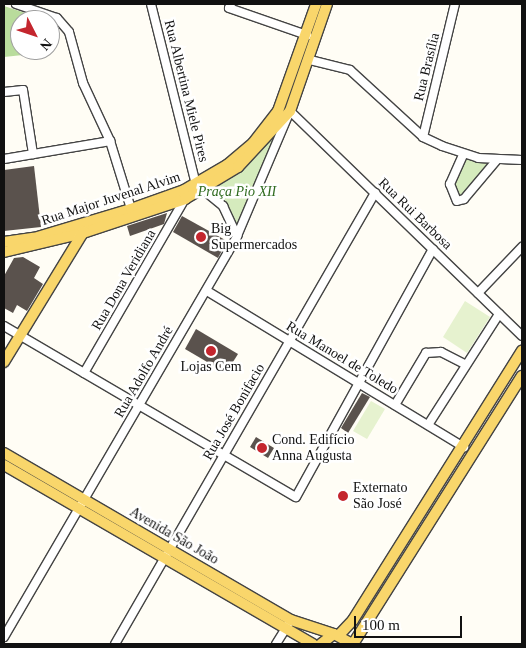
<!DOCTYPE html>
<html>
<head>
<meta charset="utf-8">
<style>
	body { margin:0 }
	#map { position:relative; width:526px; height:648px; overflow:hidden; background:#fffdf5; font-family:"Times New Roman",serif }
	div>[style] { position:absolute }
	.green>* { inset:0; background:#d5ebbd }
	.forest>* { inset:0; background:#b9dc9c }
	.pitch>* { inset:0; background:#e6f2cf }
	.building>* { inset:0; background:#5a524d }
	.roads { filter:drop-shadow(1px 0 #444) drop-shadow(-1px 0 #444) drop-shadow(0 1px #444) drop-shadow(0 -1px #444) }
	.minor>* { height:8px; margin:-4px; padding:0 4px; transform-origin:4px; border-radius:4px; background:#fff }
	.major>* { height:10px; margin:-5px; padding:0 5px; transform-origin:5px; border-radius:5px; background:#f9d66b }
	.dots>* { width:14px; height:14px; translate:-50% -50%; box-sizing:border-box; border:2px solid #fff; border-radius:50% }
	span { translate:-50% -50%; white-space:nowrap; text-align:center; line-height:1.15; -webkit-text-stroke:5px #fff; paint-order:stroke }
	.street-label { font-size:14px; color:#111 }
	.park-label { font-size:14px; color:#2f6b1f; font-style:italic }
	.poi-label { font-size:14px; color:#111 }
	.left { translate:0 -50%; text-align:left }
	.frame { position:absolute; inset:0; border:5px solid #111; pointer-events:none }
	.north { position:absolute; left:10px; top:10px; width:50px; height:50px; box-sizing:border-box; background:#fff; border:1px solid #a0a0a0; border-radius:50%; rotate:131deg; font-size:14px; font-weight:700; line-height:20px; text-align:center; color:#111 }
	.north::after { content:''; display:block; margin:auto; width:18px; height:22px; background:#c4262e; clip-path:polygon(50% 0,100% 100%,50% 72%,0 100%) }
	.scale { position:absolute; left:354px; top:616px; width:108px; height:22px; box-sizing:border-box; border:2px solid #111; border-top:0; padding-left:6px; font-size:15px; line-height:18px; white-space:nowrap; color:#111; -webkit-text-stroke:4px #fff; paint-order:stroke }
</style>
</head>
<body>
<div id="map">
	<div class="green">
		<div style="clip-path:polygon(286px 118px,237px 233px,232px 219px,206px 189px)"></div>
		<div style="clip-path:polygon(464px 156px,494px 162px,459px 198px,453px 184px)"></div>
	</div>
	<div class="forest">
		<div style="clip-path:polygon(4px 6px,47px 20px,20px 20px,20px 50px,31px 50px,32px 54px,4px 57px)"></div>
	</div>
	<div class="pitch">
		<div style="clip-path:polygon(465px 301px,490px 317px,467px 353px,443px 337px)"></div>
		<div style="clip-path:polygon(371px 401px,385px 409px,367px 439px,353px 431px)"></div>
	</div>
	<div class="building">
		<div style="clip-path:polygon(34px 166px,41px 227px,4px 231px,4px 170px)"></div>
		<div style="clip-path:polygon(167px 213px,164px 224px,130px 236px,127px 226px)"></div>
		<div style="clip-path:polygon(182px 216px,227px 241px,218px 258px,173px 232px)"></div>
		<div style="clip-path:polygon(23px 257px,40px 267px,34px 278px,43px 284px,27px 311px,17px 305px,13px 313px,4px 308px,4px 276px,14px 258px)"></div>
		<div style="clip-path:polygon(196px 329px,238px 354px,226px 373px,185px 349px)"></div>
		<div style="clip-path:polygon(362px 393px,370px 397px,348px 433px,341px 428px)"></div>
		<div style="clip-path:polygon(256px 437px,274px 448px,268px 458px,250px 447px)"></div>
	</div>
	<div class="roads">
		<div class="minor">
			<div style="left:16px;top:4px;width:43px;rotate:18.9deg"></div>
			<div style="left:57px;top:18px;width:18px;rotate:49deg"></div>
			<div style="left:69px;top:32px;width:53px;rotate:74.6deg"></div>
			<div style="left:83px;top:83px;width:64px;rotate:65deg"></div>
			<div style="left:110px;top:141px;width:74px;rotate:72.8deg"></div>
			<div style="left:151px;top:4px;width:186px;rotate:76deg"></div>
			<div style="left:196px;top:184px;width:35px;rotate:39deg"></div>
			<div style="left:223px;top:206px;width:33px;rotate:65deg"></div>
			<div style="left:231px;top:4px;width:4px;rotate:117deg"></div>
			<div style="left:229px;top:8px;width:83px;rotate:19.1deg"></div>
			<div style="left:310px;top:60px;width:41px;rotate:14deg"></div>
			<div style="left:350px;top:70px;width:99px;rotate:42.5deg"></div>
			<div style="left:423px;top:137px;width:21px;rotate:25deg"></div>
			<div style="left:442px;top:146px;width:38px;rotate:18deg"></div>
			<div style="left:478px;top:158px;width:44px;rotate:2.6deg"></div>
			<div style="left:4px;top:92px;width:19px;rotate:-6deg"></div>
			<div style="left:23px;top:90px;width:65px;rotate:81.1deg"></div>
			<div style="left:423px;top:137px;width:137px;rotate:-76.5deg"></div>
			<div style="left:463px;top:155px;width:32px;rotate:114deg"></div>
			<div style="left:450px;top:184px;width:18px;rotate:68deg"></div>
			<div style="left:457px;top:201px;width:7px;rotate:-16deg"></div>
			<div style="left:464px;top:199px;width:50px;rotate:-49.9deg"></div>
			<div style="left:4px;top:159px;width:108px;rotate:-9.6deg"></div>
			<div style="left:207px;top:291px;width:301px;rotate:31.3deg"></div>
			<div style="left:478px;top:293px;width:64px;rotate:-46.3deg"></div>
			<div style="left:4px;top:326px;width:338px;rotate:30.4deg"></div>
			<div style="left:296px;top:497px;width:283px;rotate:-61.1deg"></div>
			<div style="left:84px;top:373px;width:201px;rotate:-59.9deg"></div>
			<div style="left:395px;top:405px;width:61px;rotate:-59.2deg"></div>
			<div style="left:426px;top:353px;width:15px;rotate:-4deg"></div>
			<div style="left:441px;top:352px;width:28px;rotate:27deg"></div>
			<div style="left:428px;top:425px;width:132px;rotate:-57.4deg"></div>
			<div style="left:4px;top:637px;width:464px;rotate:-59.8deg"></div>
			<div style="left:237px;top:236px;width:136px;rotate:-67deg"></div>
			<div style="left:290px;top:111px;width:323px;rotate:44.1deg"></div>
			<div style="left:115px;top:644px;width:521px;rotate:-60.04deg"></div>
			<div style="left:276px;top:644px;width:22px;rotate:-58deg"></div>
		</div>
		<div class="major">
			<div style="left:4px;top:242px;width:30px;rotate:-8deg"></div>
			<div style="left:34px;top:238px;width:101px;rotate:-16.6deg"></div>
			<div style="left:131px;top:209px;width:56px;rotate:-19.7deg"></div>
			<div style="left:184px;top:190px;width:50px;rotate:-30.2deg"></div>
			<div style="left:227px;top:165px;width:34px;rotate:-40deg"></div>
			<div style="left:253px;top:143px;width:41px;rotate:-52deg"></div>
			<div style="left:278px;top:111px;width:114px;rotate:-70.4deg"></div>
			<div style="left:4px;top:252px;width:81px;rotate:-13.5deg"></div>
			<div style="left:83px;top:233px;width:108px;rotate:-18.4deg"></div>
			<div style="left:185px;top:199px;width:62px;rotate:-31.1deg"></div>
			<div style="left:238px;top:167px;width:76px;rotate:-47.1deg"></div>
			<div style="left:290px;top:111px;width:113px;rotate:-70.9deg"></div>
			<div style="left:4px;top:362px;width:153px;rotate:-58.6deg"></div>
			<div style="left:4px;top:453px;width:332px;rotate:30.2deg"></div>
			<div style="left:291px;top:620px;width:45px;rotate:18deg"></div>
			<div style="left:4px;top:465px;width:357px;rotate:30.1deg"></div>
			<div style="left:340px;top:634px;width:19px;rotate:-47deg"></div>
			<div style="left:353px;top:620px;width:318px;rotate:-57.9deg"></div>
			<div style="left:321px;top:644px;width:16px;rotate:-38deg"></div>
			<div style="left:334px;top:634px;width:21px;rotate:29deg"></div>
			<div style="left:353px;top:644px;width:317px;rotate:-57.8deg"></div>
		</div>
	</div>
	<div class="dots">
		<div style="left:201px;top:237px;background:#c4262e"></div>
		<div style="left:211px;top:351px;background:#c4262e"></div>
		<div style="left:262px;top:448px;background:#c4262e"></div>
		<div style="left:343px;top:496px;background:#c4262e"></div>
	</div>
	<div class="street-label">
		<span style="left:427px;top:67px;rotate:-76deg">Rua Brasília</span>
		<span style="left:186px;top:91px;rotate:76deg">Rua Albertina Miele Pires</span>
		<span style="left:111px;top:199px;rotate:-18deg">Rua Major Juvenal Alvim</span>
		<span style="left:415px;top:214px;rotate:44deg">Rua Rui Barbosa</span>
		<span style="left:124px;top:280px;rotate:-60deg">Rua Dona Veridiana</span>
		<span style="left:342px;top:358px;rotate:31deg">Rua Manoel de Toledo</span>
		<span style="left:144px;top:372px;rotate:-60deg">Rua Adolfo André</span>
		<span style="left:234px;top:412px;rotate:-60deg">Rua José Bonifacio</span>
		<span style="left:174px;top:536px;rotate:30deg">Avenida São João</span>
	</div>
	<div class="park-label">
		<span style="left:237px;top:192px">Praça Pio XII</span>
	</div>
	<div class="poi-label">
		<span class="left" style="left:211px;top:237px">Big<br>Supermercados</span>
		<span style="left:211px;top:367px">Lojas Cem</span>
		<span class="left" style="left:272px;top:448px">Cond. Edifício<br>Anna Augusta</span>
		<span class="left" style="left:353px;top:496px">Externato<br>São José</span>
	</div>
	<div class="frame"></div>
	<div class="north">N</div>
	<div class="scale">100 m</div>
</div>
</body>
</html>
